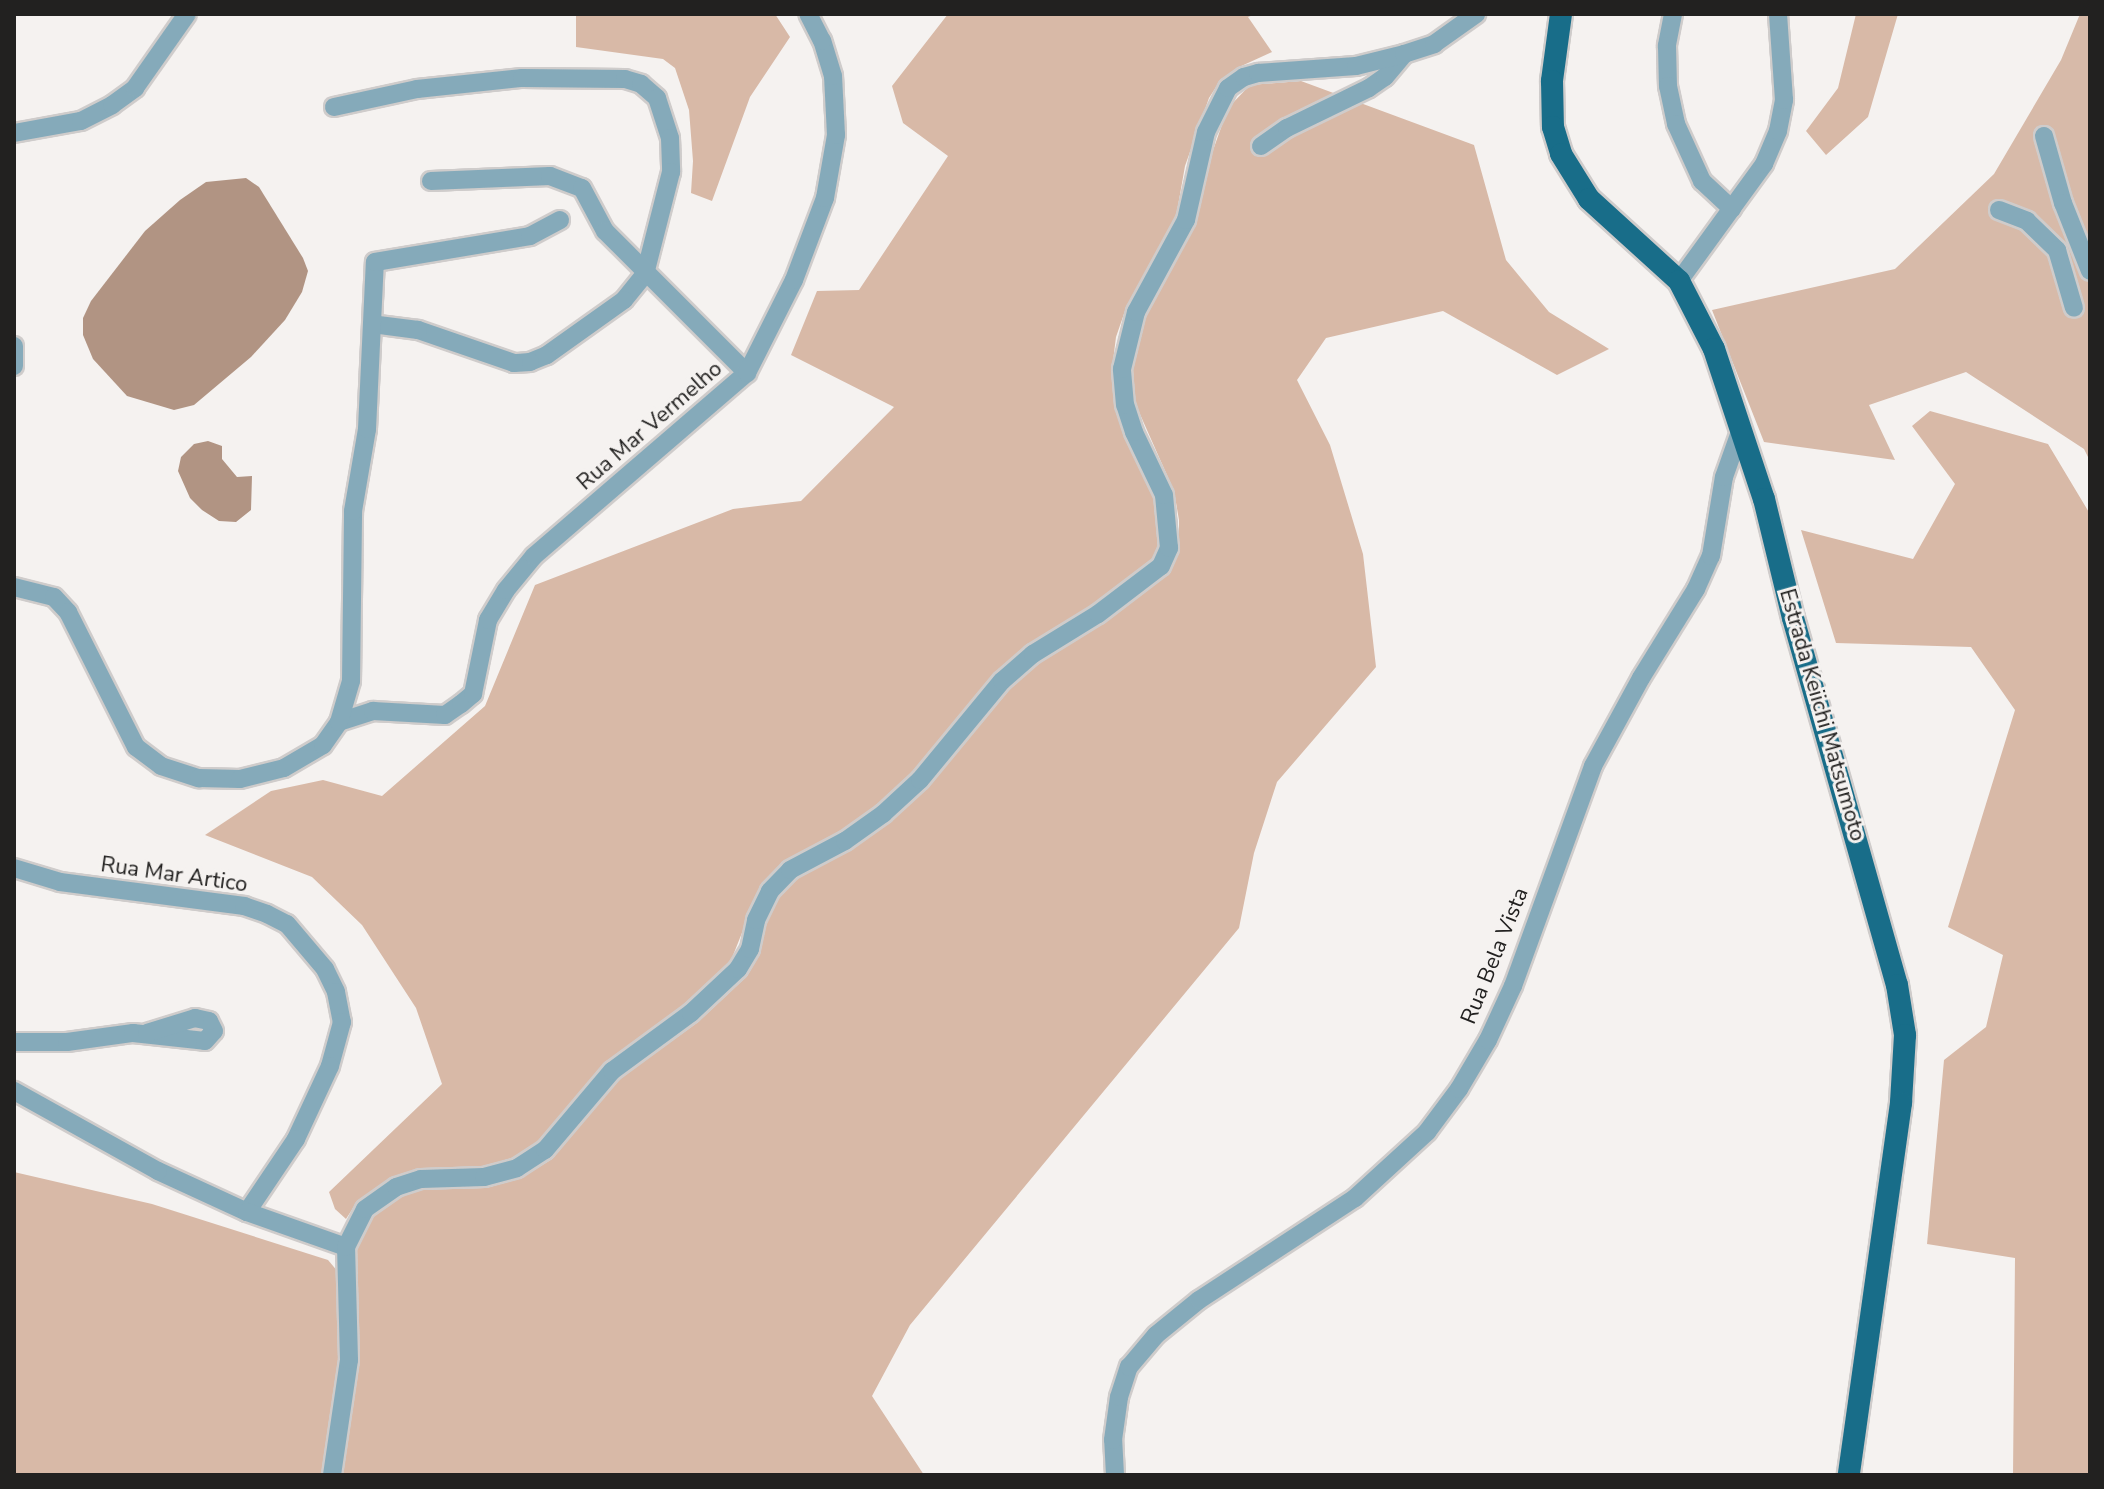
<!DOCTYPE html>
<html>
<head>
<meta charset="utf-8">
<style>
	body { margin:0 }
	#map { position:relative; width:2104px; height:1489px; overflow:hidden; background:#f5f2f0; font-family:"Nunito Sans",sans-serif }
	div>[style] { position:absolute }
	.green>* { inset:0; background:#d7baa9 }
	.forest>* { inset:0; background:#d8b9a7 }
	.water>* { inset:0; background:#b19483 }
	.roads { filter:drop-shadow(2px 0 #cfcccb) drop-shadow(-2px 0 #cfcccb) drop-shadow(0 2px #cfcccb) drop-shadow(0 -2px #cfcccb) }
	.minor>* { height:18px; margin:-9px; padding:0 9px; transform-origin:9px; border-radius:9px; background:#85aaba }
	.major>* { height:22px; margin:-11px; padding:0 11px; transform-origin:11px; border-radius:11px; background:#186d89 }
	span { translate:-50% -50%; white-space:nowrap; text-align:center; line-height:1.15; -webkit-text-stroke:6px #f5f2f0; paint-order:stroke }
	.street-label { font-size:22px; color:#222120 }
	.frame { position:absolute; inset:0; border:16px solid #222120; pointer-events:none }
</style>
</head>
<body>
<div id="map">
	<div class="green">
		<div style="clip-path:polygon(2080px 14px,2090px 14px,2090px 461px,2084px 449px,1966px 372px,1869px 405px,1895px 460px,1764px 442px,1712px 310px,1895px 269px,1994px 174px,2061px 60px)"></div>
	</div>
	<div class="forest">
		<div style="clip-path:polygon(576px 14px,775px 14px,790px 37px,750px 97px,712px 201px,691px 193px,693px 161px,689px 110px,675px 68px,663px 59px,576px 47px)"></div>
		<div style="clip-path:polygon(948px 14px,1256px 14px,1248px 17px,1272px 52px,1237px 68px,1220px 81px,1209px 98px,1185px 166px,1176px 217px,1126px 308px,1116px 337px,1112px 369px,1115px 407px,1154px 498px,1158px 546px,1152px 560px,1093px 606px,1026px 646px,995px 674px,912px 773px,877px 805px,840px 832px,783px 862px,761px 885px,730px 963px,685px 1005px,605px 1063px,538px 1142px,512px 1158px,483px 1167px,420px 1169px,392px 1177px,357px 1202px,346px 1219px,335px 1209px,329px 1192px,442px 1084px,416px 1008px,362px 925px,312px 877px,205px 835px,271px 791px,323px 780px,382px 796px,485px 706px,535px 585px,733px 509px,801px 501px,894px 407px,791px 355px,817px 291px,859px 290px,948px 156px,903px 123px,892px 86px)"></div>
		<div style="clip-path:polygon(1856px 14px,1898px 14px,1868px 117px,1826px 155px,1806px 131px,1838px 88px)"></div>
		<div style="clip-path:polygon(1301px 81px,1474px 145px,1506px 260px,1549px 312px,1609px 349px,1557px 375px,1443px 311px,1326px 338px,1297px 380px,1330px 445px,1363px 554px,1376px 667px,1277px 782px,1254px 853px,1239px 928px,910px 1325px,872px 1396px,924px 1475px,341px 1475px,358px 1360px,357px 1245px,373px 1216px,401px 1196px,423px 1189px,486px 1188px,521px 1178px,552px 1159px,619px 1079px,698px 1022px,747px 976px,760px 953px,766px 923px,778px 897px,796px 878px,850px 850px,890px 822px,927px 787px,1010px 689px,1040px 662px,1104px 623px,1170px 573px,1179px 550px,1179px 520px,1174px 491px,1135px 403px,1133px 369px,1137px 342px,1145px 316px,1196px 224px,1206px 170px,1228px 108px,1250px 85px)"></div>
		<div style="clip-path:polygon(1930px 411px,2048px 444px,2090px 514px,2090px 1475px,2013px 1475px,2015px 1258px,1927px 1244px,1944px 1060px,1986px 1027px,2003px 955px,1948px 927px,2015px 710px,1971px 647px,1836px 643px,1801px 530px,1913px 559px,1955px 484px,1912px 426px)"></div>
		<div style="clip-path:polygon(14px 1172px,152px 1204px,328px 1260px,339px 1273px,341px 1359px,323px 1475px,14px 1475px)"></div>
	</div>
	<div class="water">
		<div style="clip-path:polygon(246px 178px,259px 187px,303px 258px,308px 271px,302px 292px,285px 320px,251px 357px,194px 405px,174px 410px,127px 396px,93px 359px,83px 335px,83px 318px,91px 301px,145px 231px,180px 200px,206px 182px)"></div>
		<div style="clip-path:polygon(208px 441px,222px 446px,222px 459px,237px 477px,252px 476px,251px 510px,236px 522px,219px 521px,202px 510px,190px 498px,178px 471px,181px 457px,194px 444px)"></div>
	</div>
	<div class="roads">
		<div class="minor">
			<div style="left:1673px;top:14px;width:33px;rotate:101deg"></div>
			<div style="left:1667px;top:46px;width:40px;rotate:88.6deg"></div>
			<div style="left:1668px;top:86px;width:39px;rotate:78deg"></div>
			<div style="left:1676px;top:124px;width:63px;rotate:65.5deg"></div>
			<div style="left:1702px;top:181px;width:41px;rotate:43deg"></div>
			<div style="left:334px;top:107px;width:85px;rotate:-12.2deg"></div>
			<div style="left:417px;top:89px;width:106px;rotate:-6deg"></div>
			<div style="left:522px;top:78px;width:103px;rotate:0.6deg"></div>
			<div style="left:625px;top:79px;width:17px;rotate:17deg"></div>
			<div style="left:641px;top:84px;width:21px;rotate:41deg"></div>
			<div style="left:657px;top:98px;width:42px;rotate:72deg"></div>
			<div style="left:670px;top:138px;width:34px;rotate:88deg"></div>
			<div style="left:671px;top:172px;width:105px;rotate:104.3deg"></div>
			<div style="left:645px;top:274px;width:33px;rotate:129deg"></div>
			<div style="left:624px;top:300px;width:95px;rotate:144.5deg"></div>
			<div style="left:547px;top:355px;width:18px;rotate:158deg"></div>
			<div style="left:530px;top:362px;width:16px;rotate:176deg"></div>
			<div style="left:514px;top:363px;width:102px;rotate:-161deg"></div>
			<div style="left:418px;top:330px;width:46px;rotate:-172.6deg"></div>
			<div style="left:14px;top:133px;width:68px;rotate:-10.2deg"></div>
			<div style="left:81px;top:121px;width:35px;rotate:-27deg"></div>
			<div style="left:112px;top:105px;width:29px;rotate:-36deg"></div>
			<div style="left:135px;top:88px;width:90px;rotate:-54.9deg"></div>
			<div style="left:2044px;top:136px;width:70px;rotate:74.2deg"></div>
			<div style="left:2063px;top:203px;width:73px;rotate:68.3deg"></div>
			<div style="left:1261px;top:146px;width:32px;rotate:-35deg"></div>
			<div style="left:1287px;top:128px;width:91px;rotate:-26deg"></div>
			<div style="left:1369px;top:88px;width:19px;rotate:-35deg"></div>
			<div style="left:1385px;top:77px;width:30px;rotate:-50deg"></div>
			<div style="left:431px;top:181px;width:119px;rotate:-2.4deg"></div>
			<div style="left:550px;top:176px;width:34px;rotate:21deg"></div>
			<div style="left:582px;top:188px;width:49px;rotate:61.9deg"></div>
			<div style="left:605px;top:231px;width:201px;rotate:45deg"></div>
			<div style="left:1999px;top:210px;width:30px;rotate:21deg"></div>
			<div style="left:2027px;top:221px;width:42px;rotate:44deg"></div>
			<div style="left:2057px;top:250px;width:60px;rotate:73.7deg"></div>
			<div style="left:1679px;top:281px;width:145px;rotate:-54deg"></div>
			<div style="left:1764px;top:164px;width:36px;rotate:-67deg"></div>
			<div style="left:1778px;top:131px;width:32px;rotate:-79deg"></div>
			<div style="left:1784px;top:100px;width:86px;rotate:-94deg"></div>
			<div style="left:14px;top:346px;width:20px;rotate:90deg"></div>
			<div style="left:14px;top:587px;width:41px;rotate:14deg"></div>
			<div style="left:54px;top:597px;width:21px;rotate:47deg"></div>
			<div style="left:68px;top:612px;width:151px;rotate:63.3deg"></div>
			<div style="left:136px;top:747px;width:31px;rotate:37deg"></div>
			<div style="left:161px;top:766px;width:40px;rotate:18deg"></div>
			<div style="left:199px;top:778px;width:41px;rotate:1.4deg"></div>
			<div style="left:240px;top:779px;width:45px;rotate:-14deg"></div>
			<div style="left:284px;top:768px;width:45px;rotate:-30.5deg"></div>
			<div style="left:323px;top:745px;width:28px;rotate:-55deg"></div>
			<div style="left:339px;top:722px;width:36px;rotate:-18deg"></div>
			<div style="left:373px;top:711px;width:72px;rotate:3.2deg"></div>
			<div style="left:445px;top:715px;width:19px;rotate:-35deg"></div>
			<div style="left:461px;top:704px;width:16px;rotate:-40deg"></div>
			<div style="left:473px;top:694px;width:76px;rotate:-78.5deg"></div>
			<div style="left:488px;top:620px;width:35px;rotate:-59deg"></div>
			<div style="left:506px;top:590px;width:44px;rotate:-50.5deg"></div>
			<div style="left:534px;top:556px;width:281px;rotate:-40.7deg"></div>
			<div style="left:747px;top:373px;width:104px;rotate:-63.2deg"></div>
			<div style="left:794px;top:280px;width:88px;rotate:-69.3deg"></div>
			<div style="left:825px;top:198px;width:64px;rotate:-80.1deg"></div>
			<div style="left:836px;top:135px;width:59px;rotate:-92.9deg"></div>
			<div style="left:833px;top:76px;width:37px;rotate:-107deg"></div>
			<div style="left:822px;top:41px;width:30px;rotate:-117deg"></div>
			<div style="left:339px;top:722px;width:43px;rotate:-73.7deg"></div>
			<div style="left:351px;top:681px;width:170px;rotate:-89.3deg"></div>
			<div style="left:353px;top:511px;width:83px;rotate:-80.3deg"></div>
			<div style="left:367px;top:429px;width:167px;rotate:-87.3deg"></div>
			<div style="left:375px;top:262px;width:157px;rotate:-9.5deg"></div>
			<div style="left:530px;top:236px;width:34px;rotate:-28deg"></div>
			<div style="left:14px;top:868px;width:48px;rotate:16.9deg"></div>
			<div style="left:60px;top:882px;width:186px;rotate:7.4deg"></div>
			<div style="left:244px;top:906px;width:24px;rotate:19deg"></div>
			<div style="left:267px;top:914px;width:22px;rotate:27deg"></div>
			<div style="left:287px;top:924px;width:59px;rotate:49.8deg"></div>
			<div style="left:325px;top:969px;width:25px;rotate:64deg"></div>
			<div style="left:336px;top:992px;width:31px;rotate:79deg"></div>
			<div style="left:342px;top:1022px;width:46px;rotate:105.3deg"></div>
			<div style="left:330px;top:1066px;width:81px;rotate:115deg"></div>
			<div style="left:296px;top:1139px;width:88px;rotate:123.9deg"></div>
			<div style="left:247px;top:1212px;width:98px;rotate:-155.3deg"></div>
			<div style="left:158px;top:1171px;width:165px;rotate:-150.9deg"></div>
			<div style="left:14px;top:1042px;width:53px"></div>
			<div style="left:67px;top:1042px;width:67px;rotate:-7.8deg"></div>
			<div style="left:133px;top:1033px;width:72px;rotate:6.3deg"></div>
			<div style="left:205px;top:1041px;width:13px;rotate:-48deg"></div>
			<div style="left:214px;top:1031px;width:11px;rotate:-117deg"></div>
			<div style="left:209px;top:1021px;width:14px;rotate:-168deg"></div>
			<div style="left:195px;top:1018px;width:50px;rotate:162.6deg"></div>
			<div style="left:247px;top:1212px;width:105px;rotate:19.5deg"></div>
			<div style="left:332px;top:1475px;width:116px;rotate:-81.6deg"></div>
			<div style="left:349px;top:1360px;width:113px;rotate:-91.5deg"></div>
			<div style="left:346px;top:1247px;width:42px;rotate:-63.4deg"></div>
			<div style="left:365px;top:1209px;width:38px;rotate:-35deg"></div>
			<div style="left:396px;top:1187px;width:26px;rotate:-18deg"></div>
			<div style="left:421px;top:1179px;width:63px;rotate:-1.8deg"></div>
			<div style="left:484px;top:1177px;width:34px;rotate:-15deg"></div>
			<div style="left:517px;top:1168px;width:33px;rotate:-33deg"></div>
			<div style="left:545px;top:1150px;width:104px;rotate:-49.7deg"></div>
			<div style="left:612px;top:1071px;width:98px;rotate:-36.3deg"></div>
			<div style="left:691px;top:1013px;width:64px;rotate:-43.1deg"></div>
			<div style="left:738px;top:969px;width:23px;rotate:-59deg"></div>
			<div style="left:750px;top:949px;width:30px;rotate:-78deg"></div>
			<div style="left:756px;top:920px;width:32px;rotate:-64deg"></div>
			<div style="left:770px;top:891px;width:29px;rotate:-46deg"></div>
			<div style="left:790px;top:870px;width:62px;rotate:-27.8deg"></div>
			<div style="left:845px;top:841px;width:47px;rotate:-35.4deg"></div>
			<div style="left:883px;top:814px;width:50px;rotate:-42.6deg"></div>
			<div style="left:920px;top:780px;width:129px;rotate:-50.4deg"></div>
			<div style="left:1002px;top:681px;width:41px;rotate:-41.1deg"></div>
			<div style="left:1033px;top:654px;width:76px;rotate:-31.6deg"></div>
			<div style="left:1098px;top:614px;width:79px;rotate:-37.3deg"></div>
			<div style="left:1161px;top:566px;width:20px;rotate:-66deg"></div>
			<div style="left:1169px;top:548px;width:53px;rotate:-95.4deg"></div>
			<div style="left:1164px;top:495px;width:70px;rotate:-115.5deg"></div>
			<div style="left:1134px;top:432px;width:28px;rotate:-108deg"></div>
			<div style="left:1125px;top:405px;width:36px;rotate:-95deg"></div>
			<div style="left:1122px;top:369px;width:59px;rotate:-76.2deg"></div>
			<div style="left:1136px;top:312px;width:105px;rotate:-61.5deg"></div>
			<div style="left:1186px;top:220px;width:90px;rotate:-77.2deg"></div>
			<div style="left:1206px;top:132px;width:49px;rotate:-63.4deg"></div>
			<div style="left:1228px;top:88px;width:19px;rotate:-35deg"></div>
			<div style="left:1244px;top:77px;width:15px;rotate:-16deg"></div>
			<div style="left:1258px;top:73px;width:98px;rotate:-4.1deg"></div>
			<div style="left:1356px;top:66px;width:49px;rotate:-14deg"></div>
			<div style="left:1404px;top:54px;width:32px;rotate:-18deg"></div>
			<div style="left:1434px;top:44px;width:52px;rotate:-35.5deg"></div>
			<div style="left:1115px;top:1475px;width:35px;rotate:-93deg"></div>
			<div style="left:1113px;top:1440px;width:43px;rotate:-82.1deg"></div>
			<div style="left:1119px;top:1397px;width:32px;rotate:-72deg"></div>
			<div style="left:1129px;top:1367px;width:42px;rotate:-49.8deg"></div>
			<div style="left:1156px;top:1335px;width:55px;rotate:-39.1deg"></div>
			<div style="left:1199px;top:1300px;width:186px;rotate:-33.2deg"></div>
			<div style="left:1355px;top:1198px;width:98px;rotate:-42.5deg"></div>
			<div style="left:1427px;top:1132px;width:54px;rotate:-53.3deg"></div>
			<div style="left:1459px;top:1089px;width:57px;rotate:-59.4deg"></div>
			<div style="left:1488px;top:1040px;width:60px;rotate:-65.2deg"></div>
			<div style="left:1513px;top:986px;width:234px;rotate:-70deg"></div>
			<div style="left:1593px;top:766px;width:100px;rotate:-61.4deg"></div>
			<div style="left:1641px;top:678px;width:105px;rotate:-58.3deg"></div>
			<div style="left:1696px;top:589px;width:36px;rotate:-66deg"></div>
			<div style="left:1711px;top:556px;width:80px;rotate:-80.7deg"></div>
			<div style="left:1724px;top:477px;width:51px;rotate:-70.5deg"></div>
		</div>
		<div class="major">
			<div style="left:1561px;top:14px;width:68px;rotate:97.7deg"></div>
			<div style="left:1552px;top:81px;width:46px;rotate:88.8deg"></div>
			<div style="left:1553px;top:127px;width:28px;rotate:73deg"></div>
			<div style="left:1561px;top:154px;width:53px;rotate:58.1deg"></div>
			<div style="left:1589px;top:199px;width:122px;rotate:42.3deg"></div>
			<div style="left:1679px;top:281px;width:76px;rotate:62.8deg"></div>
			<div style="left:1714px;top:349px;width:158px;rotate:71.6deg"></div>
			<div style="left:1764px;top:499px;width:122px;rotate:76.3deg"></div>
			<div style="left:1793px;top:618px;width:381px;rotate:74.2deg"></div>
			<div style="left:1897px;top:985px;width:51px;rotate:80.9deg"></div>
			<div style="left:1905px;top:1035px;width:68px;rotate:93.4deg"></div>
			<div style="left:1901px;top:1103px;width:376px;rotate:98deg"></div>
		</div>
	</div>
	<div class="street-label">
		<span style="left:650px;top:426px;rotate:-41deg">Rua Mar Vermelho</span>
		<span style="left:1822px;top:715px;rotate:74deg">Estrada Keiichi Matsumoto</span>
		<span style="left:174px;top:875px;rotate:8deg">Rua Mar Artico</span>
		<span style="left:1495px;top:956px;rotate:-68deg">Rua Bela Vista</span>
	</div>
	<div class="frame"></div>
</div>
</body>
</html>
